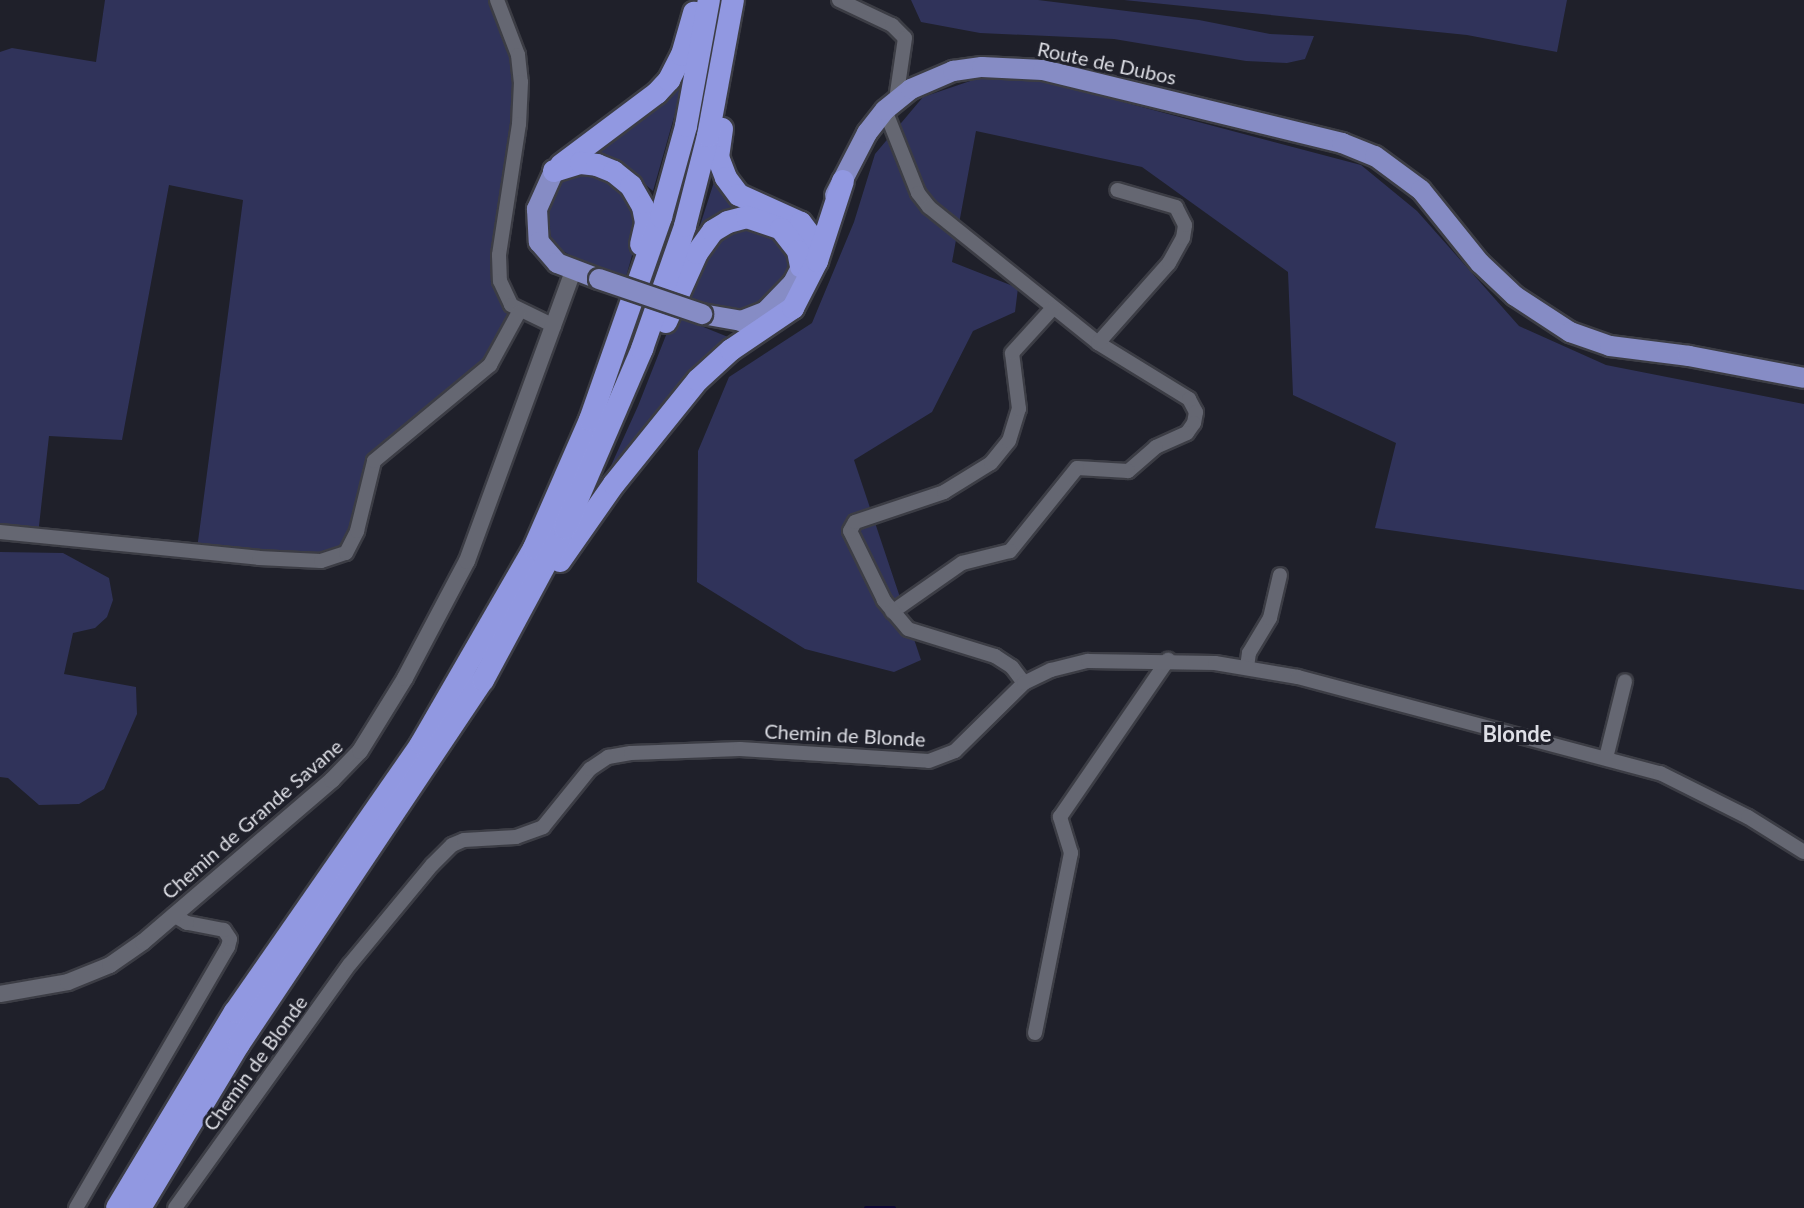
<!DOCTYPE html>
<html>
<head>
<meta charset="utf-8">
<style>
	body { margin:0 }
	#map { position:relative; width:1804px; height:1208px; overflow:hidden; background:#1f202a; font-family:Lato,sans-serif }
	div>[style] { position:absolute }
	.green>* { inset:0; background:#30335a }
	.stream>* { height:4px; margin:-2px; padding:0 2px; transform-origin:2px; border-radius:2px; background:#0c0733 }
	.roads { filter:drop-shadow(2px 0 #3c3d45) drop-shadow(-2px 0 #3c3d45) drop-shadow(0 2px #3c3d45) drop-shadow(0 -2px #3c3d45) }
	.minor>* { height:14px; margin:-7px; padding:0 7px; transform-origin:7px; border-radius:7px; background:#656772 }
	.tertiary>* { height:16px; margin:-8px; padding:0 8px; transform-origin:8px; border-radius:8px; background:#656772 }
	.primary>* { height:20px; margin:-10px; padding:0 10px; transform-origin:10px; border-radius:10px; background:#868cc5 }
	.trunk>* { height:22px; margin:-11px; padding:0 11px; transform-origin:11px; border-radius:11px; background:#9198e1 }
	.bridges { filter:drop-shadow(2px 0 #3c3d45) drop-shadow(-2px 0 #3c3d45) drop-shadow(0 2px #3c3d45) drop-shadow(0 -2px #3c3d45) }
	.primary-bridge>* { height:20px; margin:-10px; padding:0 10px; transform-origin:10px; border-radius:10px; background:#868cc5 }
	span { translate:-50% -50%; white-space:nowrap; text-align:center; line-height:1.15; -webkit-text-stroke:6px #1f202a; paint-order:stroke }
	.street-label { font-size:20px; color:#dedfe6 }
	.neighbourhood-label { font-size:22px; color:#dedfe6; font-weight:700 }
</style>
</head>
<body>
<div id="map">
	<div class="green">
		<div style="clip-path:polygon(105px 0,497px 0,518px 55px,500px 281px,519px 312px,502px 347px,383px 451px,346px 553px,321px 561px,197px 549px,243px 200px,169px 185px,122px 440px,49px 436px,38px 535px,0 532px,0 52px,12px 48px,96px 62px)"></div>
		<div style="clip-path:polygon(911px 0,1038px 0,1199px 20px,1270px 34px,1314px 36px,1305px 59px,1287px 63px,1246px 61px,1114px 39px,980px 33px,921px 22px)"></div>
		<div style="clip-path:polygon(1124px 0,1567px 0,1557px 52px,1467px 35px)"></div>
		<div style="clip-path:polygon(982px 77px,1040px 80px,1361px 165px,1417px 211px,1519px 326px,1606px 365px,1804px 404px,1804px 590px,1375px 528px,1396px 443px,1293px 395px,1288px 272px,1142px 167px,976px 131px,952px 262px,1018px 288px,1015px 312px,973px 331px,932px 412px,854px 460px,921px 660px,894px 672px,805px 649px,697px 582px,698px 451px,729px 377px,812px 323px,854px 222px,875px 154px,923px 97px)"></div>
		<div style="clip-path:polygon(680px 80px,684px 82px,653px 191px,618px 162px,590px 154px)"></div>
		<div style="clip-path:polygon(570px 173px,595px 174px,620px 184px,638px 203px,639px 230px,626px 277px,586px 264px,554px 246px,546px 221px,548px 206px,560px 180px)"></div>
		<div style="clip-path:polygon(715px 179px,733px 202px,748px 210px,693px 247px)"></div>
		<div style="clip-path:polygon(742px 226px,776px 232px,792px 257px,785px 278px,764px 300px,742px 310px,720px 309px,685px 297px,713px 247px)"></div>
		<div style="clip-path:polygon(674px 315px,733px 339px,600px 490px,638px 406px)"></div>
		<div style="clip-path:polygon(0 552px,63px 553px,109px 578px,113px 600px,107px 617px,95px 628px,73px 633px,64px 674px,136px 687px,137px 714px,104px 789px,79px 804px,39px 805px,8px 778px,0 777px)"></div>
	</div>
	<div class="stream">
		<div style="left:866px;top:1208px;width:28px"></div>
	</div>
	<div class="roads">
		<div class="minor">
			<div style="left:497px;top:0;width:59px;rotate:69.1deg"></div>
			<div style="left:518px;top:55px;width:27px;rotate:84deg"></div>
			<div style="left:521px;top:82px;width:42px;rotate:92.7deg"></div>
			<div style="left:519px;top:124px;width:133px;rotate:98.7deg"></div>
			<div style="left:499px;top:255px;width:26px;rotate:88deg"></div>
			<div style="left:500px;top:281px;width:26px;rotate:65deg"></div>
			<div style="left:511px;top:305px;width:48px;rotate:26deg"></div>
			<div style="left:839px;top:0;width:59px;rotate:25.3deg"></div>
			<div style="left:892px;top:25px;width:18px;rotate:45deg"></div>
			<div style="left:905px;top:38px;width:63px;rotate:98.3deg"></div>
			<div style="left:885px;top:110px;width:89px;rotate:68.3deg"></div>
			<div style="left:918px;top:193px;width:18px;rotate:52deg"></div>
			<div style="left:929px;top:207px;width:217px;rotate:38.8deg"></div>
			<div style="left:1098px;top:343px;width:107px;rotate:31.6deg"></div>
			<div style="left:1189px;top:399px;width:15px;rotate:62deg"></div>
			<div style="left:1196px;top:412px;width:11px;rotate:100deg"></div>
			<div style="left:1194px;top:423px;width:12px;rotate:125deg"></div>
			<div style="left:1187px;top:433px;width:34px;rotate:156deg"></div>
			<div style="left:1156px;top:447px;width:37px;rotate:139deg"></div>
			<div style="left:1128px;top:471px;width:51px;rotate:-176.6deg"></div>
			<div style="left:1077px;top:468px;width:107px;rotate:128.9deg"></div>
			<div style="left:1010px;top:551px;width:49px;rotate:166deg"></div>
			<div style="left:962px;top:563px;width:85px;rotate:145deg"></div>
			<div style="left:1098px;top:343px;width:107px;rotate:-48.4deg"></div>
			<div style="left:1169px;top:263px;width:29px;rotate:-61deg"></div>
			<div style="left:1183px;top:238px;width:13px;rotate:-81deg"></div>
			<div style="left:1185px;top:225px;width:20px;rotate:-117deg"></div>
			<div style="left:1176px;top:207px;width:61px;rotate:-163.9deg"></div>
			<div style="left:0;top:532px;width:260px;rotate:5.7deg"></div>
			<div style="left:259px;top:558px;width:62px;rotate:2.8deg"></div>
			<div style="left:321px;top:561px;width:26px;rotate:-18deg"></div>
			<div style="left:346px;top:553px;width:25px;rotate:-63deg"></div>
			<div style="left:357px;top:531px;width:72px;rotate:-76.3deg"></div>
			<div style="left:374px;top:461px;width:151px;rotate:-39.6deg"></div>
			<div style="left:490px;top:365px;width:60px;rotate:-61.3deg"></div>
			<div style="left:1247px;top:667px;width:14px;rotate:-82deg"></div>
			<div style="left:1249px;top:653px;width:41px;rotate:-59deg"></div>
			<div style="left:1270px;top:618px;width:44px;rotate:-76.9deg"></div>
			<div style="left:1024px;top:683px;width:20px;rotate:-127deg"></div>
			<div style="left:1012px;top:667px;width:20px;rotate:-147deg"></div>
			<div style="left:995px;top:656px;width:91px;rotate:-162.8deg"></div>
			<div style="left:908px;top:629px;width:38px;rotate:-130deg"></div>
			<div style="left:884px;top:600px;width:77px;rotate:-116.2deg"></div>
			<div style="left:850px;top:531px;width:10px;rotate:-61deg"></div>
			<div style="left:855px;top:522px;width:94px;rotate:-18.6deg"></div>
			<div style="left:944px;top:492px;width:55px;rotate:-31.7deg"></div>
			<div style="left:991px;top:463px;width:28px;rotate:-51deg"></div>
			<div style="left:1009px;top:441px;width:34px;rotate:-73deg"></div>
			<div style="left:1019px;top:409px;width:56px;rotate:-97.1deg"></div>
			<div style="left:1012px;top:353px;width:61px;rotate:-47.7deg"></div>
			<div style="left:1606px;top:758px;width:79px;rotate:-76.1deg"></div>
			<div style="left:1035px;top:1033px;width:184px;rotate:-78.7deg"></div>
			<div style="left:1071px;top:853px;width:38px;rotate:-107deg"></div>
			<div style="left:1060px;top:817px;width:191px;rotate:-55.5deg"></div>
			<div style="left:76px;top:1208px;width:302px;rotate:-59.8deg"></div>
			<div style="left:228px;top:947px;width:8px;rotate:-76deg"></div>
			<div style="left:230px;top:939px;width:11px;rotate:-124deg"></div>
			<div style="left:224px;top:930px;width:38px;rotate:-169deg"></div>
			<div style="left:187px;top:923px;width:16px;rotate:-150deg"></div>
			<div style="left:175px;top:1208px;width:300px;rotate:-54.4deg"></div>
			<div style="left:350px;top:964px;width:129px;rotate:-50.4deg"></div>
			<div style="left:432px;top:865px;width:28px;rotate:-45deg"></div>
			<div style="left:452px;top:845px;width:13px;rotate:-23deg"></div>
			<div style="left:464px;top:840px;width:52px;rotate:-3.3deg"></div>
			<div style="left:516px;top:837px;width:29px;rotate:-20deg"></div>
			<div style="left:543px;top:827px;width:75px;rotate:-51deg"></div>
			<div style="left:590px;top:769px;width:22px;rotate:-34deg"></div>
			<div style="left:608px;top:757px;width:23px;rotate:-10deg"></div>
			<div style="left:631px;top:753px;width:109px;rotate:-2.1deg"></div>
			<div style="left:740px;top:749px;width:189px;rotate:3.6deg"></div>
			<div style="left:929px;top:761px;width:28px;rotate:-21deg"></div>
			<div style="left:955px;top:751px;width:97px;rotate:-44.6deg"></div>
			<div style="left:1024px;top:683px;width:30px;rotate:-26deg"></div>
			<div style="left:1051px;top:670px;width:38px;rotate:-14deg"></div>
			<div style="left:1088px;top:661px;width:127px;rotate:0.9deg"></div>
			<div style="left:1215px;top:663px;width:84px;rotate:9.6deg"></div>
			<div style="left:1298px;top:677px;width:375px;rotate:14.9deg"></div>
			<div style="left:1660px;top:773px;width:98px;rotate:26.6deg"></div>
			<div style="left:1748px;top:817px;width:66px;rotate:32deg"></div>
		</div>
		<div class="tertiary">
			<div style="left:0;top:994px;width:69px;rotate:-10deg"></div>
			<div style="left:68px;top:982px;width:45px;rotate:-22deg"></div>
			<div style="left:110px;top:965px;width:40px;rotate:-34.9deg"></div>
			<div style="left:143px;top:942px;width:249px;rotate:-40.6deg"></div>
			<div style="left:332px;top:780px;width:40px;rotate:-46deg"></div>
			<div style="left:360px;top:751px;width:86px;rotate:-58.3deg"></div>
			<div style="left:405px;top:678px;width:132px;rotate:-62.1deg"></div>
			<div style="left:467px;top:561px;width:309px;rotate:-69.9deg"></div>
		</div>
		<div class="primary">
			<div style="left:554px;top:171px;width:42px;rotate:114.1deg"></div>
			<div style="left:537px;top:209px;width:33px;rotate:87deg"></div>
			<div style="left:539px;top:242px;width:28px;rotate:49deg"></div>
			<div style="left:557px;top:263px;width:45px;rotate:20.9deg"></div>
			<div style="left:835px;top:195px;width:70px;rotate:-62.7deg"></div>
			<div style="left:867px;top:133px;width:29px;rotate:-52deg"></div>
			<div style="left:885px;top:110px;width:33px;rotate:-39deg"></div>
			<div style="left:911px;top:89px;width:46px;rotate:-23.2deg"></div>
			<div style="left:953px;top:71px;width:29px;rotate:-8deg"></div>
			<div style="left:982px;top:67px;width:61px;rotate:2.8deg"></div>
			<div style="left:1043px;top:70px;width:308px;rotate:13.7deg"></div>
			<div style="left:1342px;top:143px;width:35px;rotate:22deg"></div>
			<div style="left:1375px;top:156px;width:57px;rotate:36.5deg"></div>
			<div style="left:1421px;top:190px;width:94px;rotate:51.1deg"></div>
			<div style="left:1480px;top:263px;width:48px;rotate:43.3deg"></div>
			<div style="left:1515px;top:296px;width:66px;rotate:33.2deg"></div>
			<div style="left:1570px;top:332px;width:42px;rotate:19.3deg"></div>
			<div style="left:1610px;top:346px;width:80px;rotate:7.2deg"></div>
			<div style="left:1689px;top:356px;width:117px;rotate:10.8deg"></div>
			<div style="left:702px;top:314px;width:40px;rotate:10deg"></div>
			<div style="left:741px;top:321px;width:26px;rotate:-21deg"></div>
			<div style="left:765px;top:312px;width:40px;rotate:-46deg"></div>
			<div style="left:793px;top:283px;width:34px;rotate:-63deg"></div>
		</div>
		<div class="trunk">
			<div style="left:722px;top:129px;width:28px;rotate:98deg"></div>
			<div style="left:718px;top:157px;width:22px;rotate:69deg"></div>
			<div style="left:726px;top:178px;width:21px;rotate:53deg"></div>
			<div style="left:739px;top:195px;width:68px;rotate:24.3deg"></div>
			<div style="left:801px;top:223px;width:21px;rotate:53deg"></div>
			<div style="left:561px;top:165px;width:120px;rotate:-36.9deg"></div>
			<div style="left:657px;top:93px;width:18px;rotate:-47deg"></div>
			<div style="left:669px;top:80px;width:28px;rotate:-63deg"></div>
			<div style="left:682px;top:55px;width:44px;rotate:-74.1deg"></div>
			<div style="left:554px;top:171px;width:28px;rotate:-17deg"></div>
			<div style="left:581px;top:163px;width:16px;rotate:7deg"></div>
			<div style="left:597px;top:165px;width:18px;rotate:22deg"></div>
			<div style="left:614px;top:172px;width:22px;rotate:39deg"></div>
			<div style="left:631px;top:186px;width:24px;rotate:60deg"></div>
			<div style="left:643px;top:207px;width:16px;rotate:79deg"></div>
			<div style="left:646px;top:223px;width:22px;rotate:103deg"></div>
			<div style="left:666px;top:322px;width:76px;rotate:-65.8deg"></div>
			<div style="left:697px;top:253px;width:27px;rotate:-54deg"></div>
			<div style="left:713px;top:231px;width:17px;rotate:-31deg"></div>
			<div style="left:728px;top:222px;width:20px;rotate:-15deg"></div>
			<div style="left:747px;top:217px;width:36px;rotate:19deg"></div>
			<div style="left:781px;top:229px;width:28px;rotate:52deg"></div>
			<div style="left:798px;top:251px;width:16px;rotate:79deg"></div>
			<div style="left:560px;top:561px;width:94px;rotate:-55deg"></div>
			<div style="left:614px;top:484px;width:134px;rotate:-51.1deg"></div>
			<div style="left:698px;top:380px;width:45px;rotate:-42.3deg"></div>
			<div style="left:731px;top:350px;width:75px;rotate:-34.1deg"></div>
			<div style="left:793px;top:308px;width:53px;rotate:-62.9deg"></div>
			<div style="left:817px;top:261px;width:84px;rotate:-72deg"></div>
			<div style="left:117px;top:1208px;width:229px;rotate:-59deg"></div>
			<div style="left:235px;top:1012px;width:326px;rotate:-55.2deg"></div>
			<div style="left:421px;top:744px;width:226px;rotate:-60deg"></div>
			<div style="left:534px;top:548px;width:140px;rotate:-66.4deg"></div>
			<div style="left:590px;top:420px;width:215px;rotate:-70.7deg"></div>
			<div style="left:661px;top:217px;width:94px;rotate:-74.6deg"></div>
			<div style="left:686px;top:126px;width:128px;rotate:-79.7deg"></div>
			<div style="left:140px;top:1208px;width:192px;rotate:-58.9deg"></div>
			<div style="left:239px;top:1044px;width:438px;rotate:-56.2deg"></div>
			<div style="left:483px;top:680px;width:173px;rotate:-61.7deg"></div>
			<div style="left:565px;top:528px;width:195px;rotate:-66.7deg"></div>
			<div style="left:642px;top:349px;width:130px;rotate:-70.7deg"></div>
			<div style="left:685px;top:226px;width:93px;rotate:-75.7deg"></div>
			<div style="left:708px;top:136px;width:138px;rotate:-79.6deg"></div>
		</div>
	</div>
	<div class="bridges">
		<div class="primary-bridge">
			<div style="left:599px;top:279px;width:109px;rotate:18.8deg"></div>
		</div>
	</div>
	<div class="street-label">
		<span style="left:1107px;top:63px;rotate:12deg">Route de Dubos</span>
		<span style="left:845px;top:735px;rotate:3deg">Chemin de Blonde</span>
		<span style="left:252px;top:819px;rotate:-41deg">Chemin de Grande Savane</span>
		<span style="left:255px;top:1063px;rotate:-54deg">Chemin de Blonde</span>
	</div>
	<div class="neighbourhood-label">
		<span style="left:1517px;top:734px">Blonde</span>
	</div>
</div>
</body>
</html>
